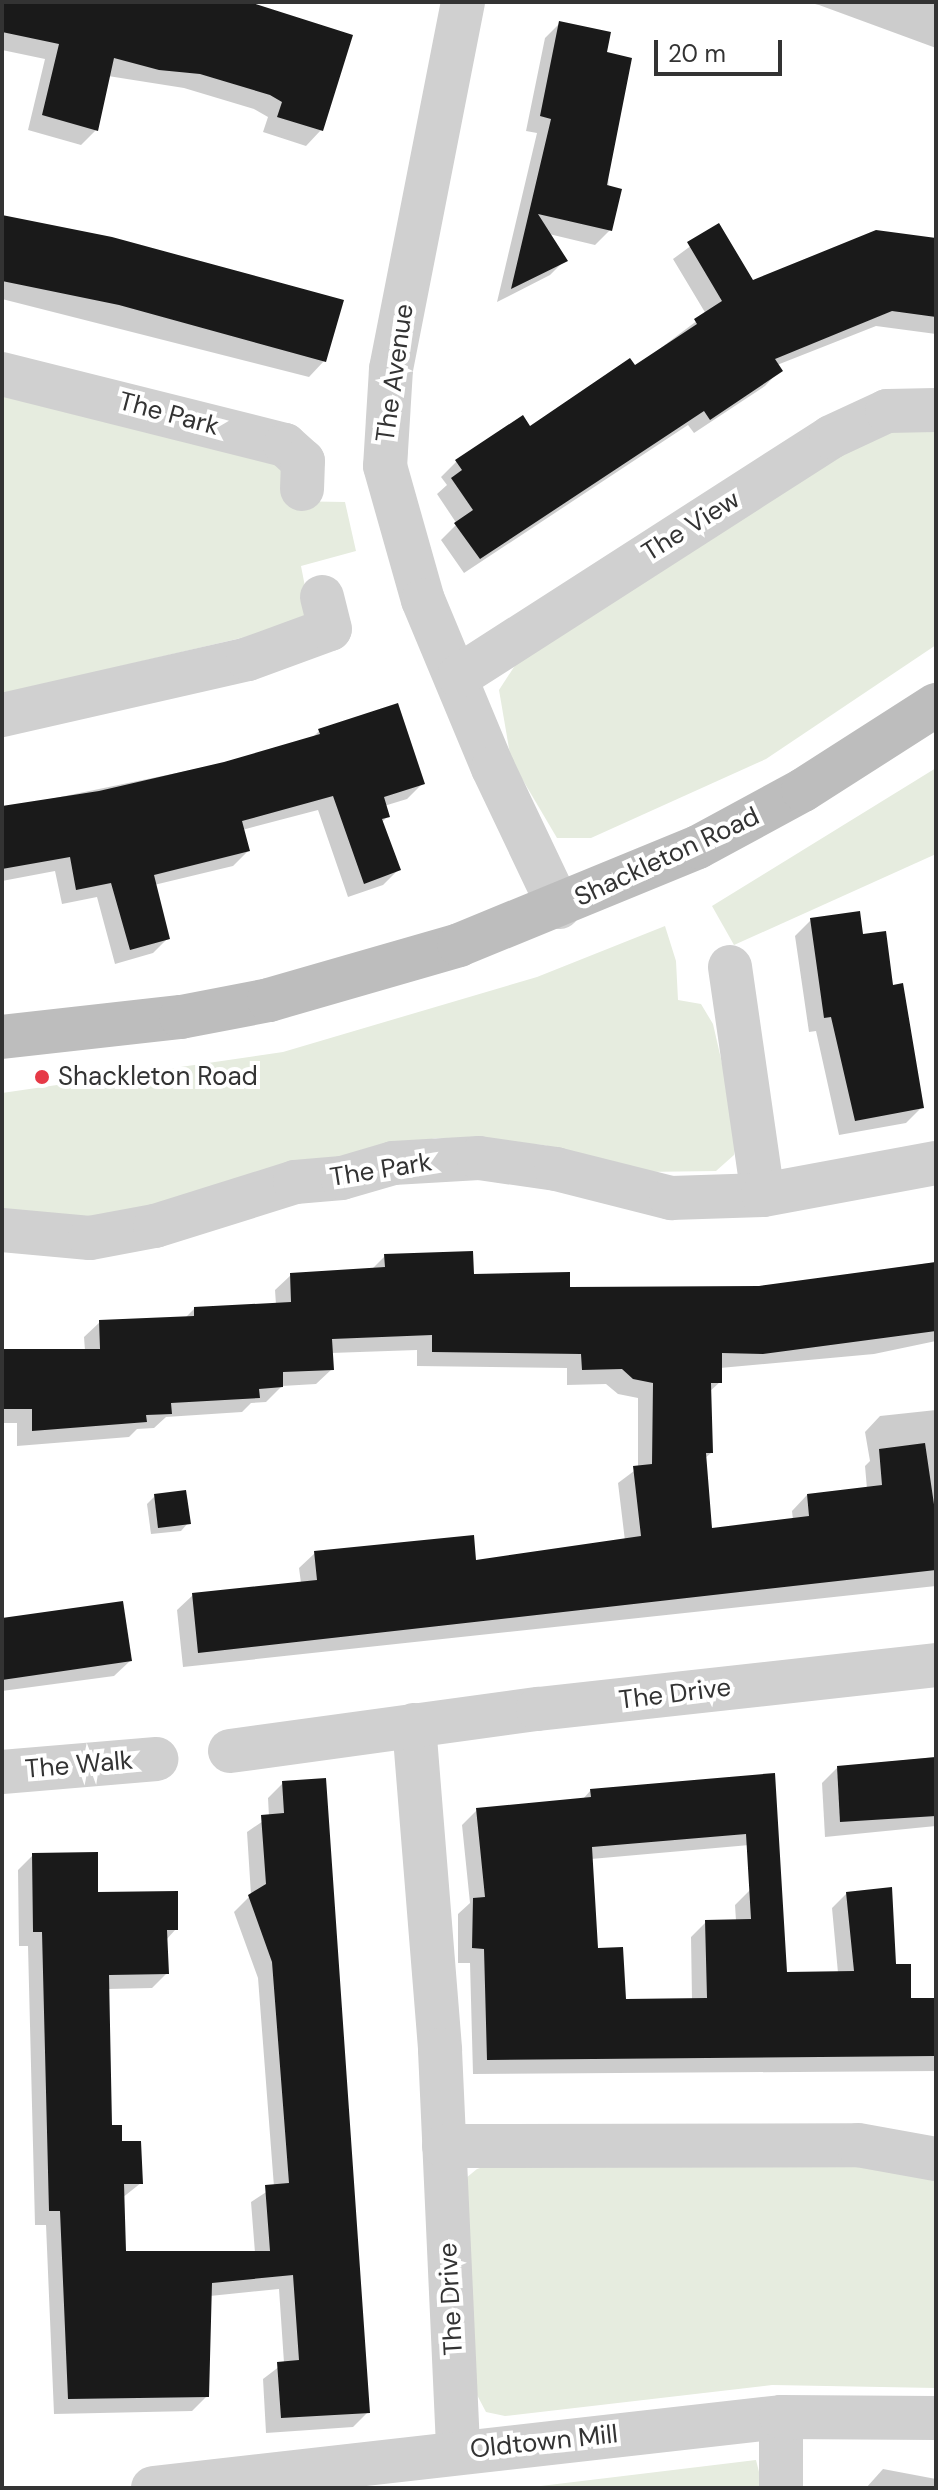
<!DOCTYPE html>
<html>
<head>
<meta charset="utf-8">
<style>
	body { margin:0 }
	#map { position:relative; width:938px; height:2490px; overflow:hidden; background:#fff; font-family:"DM Sans",sans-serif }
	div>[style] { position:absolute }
	.green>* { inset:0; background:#e6ecdf }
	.shadow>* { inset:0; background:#0003 }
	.building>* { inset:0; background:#1a1a1a }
	.street>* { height:44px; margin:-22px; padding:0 22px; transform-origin:22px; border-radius:22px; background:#d0d0d0 }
	.secondary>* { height:44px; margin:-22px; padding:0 22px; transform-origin:22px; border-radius:22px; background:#bdbdbd }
	.dots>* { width:22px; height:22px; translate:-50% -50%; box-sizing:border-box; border:4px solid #fff; border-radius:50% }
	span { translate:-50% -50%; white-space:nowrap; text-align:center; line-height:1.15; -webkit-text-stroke:8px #fff; paint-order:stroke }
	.street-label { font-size:26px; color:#333 }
	.poi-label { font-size:26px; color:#333 }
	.left { translate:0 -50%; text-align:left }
	.frame { position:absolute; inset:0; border:4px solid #333; pointer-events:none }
	.scale { position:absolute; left:654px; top:40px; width:128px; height:36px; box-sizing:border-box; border:4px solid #333; border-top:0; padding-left:10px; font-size:24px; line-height:28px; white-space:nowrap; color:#333; -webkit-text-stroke:6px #fff; paint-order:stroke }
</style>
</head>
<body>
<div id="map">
	<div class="green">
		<div style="clip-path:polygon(2px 392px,274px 457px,287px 476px,285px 501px,345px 502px,356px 551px,301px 566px,309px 607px,306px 619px,296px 625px,2px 694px)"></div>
		<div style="clip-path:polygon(901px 426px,936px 430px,936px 645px,766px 759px,591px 838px,557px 838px,511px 760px,499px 690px,525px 650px,835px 457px)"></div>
		<div style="clip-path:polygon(936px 768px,936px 854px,734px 945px,712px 906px)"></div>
		<div style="clip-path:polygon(665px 926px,676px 961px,678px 1000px,701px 1004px,713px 1024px,738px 1133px,734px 1155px,716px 1171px,643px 1172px,544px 1145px,436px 1138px,231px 1183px,124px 1217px,36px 1219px,2px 1213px,2px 1093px,283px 1052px,537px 977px)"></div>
		<div style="clip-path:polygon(839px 2161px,936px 2177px,936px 2388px,772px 2385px,505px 2416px,486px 2412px,476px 2393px,466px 2178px,477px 2169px,498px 2162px)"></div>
		<div style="clip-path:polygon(756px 2460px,763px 2488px,524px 2488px)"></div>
	</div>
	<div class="shadow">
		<div style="clip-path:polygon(2px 2px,232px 2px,321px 130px,306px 146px,263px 132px,268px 117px,254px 109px,184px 88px,108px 76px,96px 130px,81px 145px,28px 130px,45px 59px,2px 50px)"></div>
		<div style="clip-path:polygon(807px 2px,936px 2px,936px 48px,819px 5px)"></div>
		<div style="clip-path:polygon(560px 23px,604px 54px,610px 230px,595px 245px,549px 234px,565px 260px,550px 275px,497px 302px,537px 133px,526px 131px,545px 38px)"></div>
		<div style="clip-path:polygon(2px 217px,324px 361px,309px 377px,2px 299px)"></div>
		<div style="clip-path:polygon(718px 226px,752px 282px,936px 241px,936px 334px,876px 326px,777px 365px,780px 370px,765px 386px,694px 433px,688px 425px,464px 573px,441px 540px,457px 524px,437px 494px,447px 485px,441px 477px,456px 462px,530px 429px,634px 368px,706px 314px,673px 259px)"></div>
		<div style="clip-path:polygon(319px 731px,422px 784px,407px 799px,384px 806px,388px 816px,381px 823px,398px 870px,383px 885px,348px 897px,318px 810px,242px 830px,248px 851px,233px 866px,154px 885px,168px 938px,153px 953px,115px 964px,97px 897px,62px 904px,55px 871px,2px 881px,2px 809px,225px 763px,312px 738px)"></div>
		<div style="clip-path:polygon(811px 920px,861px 936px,892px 987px,922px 1107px,906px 1123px,839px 1135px,816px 1031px,809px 1032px,795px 936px)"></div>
		<div style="clip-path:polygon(385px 1256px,472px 1276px,568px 1289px,759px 1288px,936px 1262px,936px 1341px,874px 1354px,720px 1368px,720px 1382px,709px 1392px,711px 1453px,704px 1459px,710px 1530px,793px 1520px,792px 1511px,807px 1495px,867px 1489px,865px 1466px,870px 1461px,865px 1432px,880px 1416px,936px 1410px,936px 1586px,183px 1667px,177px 1610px,193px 1595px,301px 1583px,299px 1568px,315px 1553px,475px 1562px,625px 1541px,618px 1483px,638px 1468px,638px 1398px,618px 1394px,606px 1384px,567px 1385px,567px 1368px,417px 1366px,417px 1350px,331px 1353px,332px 1369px,316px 1384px,282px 1386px,266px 1402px,251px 1403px,242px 1412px,166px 1417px,154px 1428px,137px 1429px,129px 1437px,17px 1446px,17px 1423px,2px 1423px,2px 1351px,85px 1351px,84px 1337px,100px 1322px,185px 1318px,194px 1309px,276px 1305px,275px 1290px,291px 1275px,371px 1270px)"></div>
		<div style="clip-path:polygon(155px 1496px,188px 1523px,181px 1531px,151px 1534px,147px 1504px)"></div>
		<div style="clip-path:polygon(2px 1619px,130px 1661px,114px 1676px,2px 1691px)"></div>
		<div style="clip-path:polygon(936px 1757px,936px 1826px,825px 1837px,822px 1783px,838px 1767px)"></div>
		<div style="clip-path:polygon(773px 1775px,761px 1844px,591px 1859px,596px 1950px,624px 2001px,692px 2000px,691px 1937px,706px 1922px,736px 1921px,735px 1905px,750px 1890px,785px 1974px,838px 1973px,832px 1908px,847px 1893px,894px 1966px,909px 2000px,936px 2000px,936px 2071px,473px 2074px,470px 1963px,458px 1963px,458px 1914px,470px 1903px,462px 1825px,477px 1810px,582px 1800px,591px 1790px)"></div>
		<div style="clip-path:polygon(283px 1783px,368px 2412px,353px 2427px,266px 2433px,263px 2379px,284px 2363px,279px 2289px,210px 2296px,207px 2396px,192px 2411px,54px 2414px,46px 2225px,35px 2225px,28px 1946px,19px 1946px,18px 1870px,33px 1855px,96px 1894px,176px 1929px,166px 1940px,167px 1973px,152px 1988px,108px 1989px,110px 2127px,141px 2183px,122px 2198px,124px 2253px,255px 2253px,251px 2202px,274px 2187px,258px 1978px,234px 1912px,251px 1895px,247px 1832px,269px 1817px,268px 1798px)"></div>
		<div style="clip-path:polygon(883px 2469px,936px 2479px,936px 2488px,866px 2488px)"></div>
	</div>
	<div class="building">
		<div style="clip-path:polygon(2px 2px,249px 2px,353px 35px,323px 131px,277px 117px,282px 102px,270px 95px,200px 74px,159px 70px,114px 58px,98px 131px,42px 115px,59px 44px,2px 32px)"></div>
		<div style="clip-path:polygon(559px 21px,611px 32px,607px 52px,632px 58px,607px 185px,622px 189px,612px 231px,538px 214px,568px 261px,511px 289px,551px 119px,540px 116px)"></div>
		<div style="clip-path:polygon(2px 215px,112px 237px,344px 300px,326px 362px,119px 305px,2px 281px)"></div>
		<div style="clip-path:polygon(719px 223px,753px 280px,876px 230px,936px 238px,936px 317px,892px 311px,775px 359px,783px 371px,710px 420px,704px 411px,480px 559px,454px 523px,473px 510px,451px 478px,462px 470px,455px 460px,523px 415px,530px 426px,630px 358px,635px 365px,697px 324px,694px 319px,722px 301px,687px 242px)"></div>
		<div style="clip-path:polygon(398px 703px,425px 784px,384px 797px,390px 817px,382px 819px,401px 870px,364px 884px,333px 796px,242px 821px,250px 851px,154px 875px,170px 939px,130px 950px,111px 883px,76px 890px,70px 857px,2px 869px,2px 806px,99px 791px,224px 762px,320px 734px,318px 729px)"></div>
		<div style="clip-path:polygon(860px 911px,863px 934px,886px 931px,893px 985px,903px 983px,924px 1108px,855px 1121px,831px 1017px,824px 1018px,810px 918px)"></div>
		<div style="clip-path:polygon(473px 1251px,474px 1274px,570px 1272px,570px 1287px,759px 1286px,936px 1262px,936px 1331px,763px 1354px,722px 1353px,722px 1383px,711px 1383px,713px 1453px,706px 1453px,712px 1528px,809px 1516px,807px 1494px,882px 1485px,879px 1449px,925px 1443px,936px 1518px,936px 1570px,198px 1653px,192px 1593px,317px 1580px,314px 1551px,474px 1535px,476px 1560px,641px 1536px,633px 1466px,652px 1464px,653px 1383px,633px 1379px,622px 1369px,582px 1370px,581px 1354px,432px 1352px,432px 1335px,332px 1339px,334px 1370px,283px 1372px,283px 1387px,259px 1389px,260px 1398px,171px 1403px,172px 1414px,146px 1415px,147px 1422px,32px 1431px,32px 1409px,2px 1409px,2px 1349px,100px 1349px,99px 1320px,194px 1316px,194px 1307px,291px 1302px,290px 1273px,385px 1267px,384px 1254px)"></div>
		<div style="clip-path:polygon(186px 1490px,191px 1524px,158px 1528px,154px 1494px)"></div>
		<div style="clip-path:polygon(123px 1601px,132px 1661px,2px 1680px,2px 1618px)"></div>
		<div style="clip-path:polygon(936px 1757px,936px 1816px,840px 1822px,837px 1766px)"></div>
		<div style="clip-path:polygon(evenodd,775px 1773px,787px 1972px,854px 1971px,846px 1892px,892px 1887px,896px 1964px,911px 1964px,911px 1998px,936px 1998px,936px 2056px,487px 2060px,484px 1949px,472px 1948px,473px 1898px,485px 1897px,476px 1808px,591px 1797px,590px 1789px,775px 1773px,746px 1834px,751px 1919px,705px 1920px,707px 1998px,626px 1999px,623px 1947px,598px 1948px,592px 1847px,746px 1834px)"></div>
		<div style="clip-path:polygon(326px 1778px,370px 2413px,281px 2418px,277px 2362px,299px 2360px,293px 2275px,212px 2283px,209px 2397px,68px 2399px,60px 2211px,49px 2211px,42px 1932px,33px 1932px,32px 1853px,98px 1852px,98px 1892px,178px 1891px,178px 1930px,167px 1930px,169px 1974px,109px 1975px,112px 2125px,122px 2125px,122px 2141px,141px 2141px,143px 2184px,124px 2184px,126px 2251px,270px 2251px,265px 2185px,289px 2183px,272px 1962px,248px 1895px,266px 1884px,261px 1815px,284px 1813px,282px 1781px)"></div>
	</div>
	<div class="street">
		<div style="left:463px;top:2px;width:374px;rotate:101.1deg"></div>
		<div style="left:391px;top:369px;width:97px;rotate:93.5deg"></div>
		<div style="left:385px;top:466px;width:139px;rotate:74.2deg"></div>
		<div style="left:423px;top:600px;width:182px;rotate:67.4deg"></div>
		<div style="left:493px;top:768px;width:154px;rotate:64.6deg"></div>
		<div style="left:2px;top:374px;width:292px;rotate:14.1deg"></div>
		<div style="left:285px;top:445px;width:24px;rotate:42deg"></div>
		<div style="left:303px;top:461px;width:28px;rotate:92deg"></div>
		<div style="left:459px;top:676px;width:442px;rotate:-32.7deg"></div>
		<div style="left:831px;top:437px;width:62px;rotate:-24.9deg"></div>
		<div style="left:887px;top:411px;width:49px;rotate:-1.2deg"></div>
		<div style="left:2px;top:715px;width:252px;rotate:-12.8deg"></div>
		<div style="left:248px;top:659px;width:87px;rotate:-20.1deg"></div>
		<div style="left:330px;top:629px;width:33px;rotate:-104deg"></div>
		<div style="left:730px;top:967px;width:230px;rotate:81.8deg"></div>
		<div style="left:2px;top:1230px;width:88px;rotate:5.2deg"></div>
		<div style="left:90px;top:1238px;width:66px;rotate:-10.5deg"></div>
		<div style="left:155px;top:1226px;width:147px;rotate:-17.4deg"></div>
		<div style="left:295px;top:1182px;width:47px;rotate:-4.9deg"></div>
		<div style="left:342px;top:1178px;width:53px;rotate:-16.4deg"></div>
		<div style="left:393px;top:1163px;width:86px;rotate:-3.3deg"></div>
		<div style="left:479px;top:1158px;width:78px;rotate:8.1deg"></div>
		<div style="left:556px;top:1169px;width:119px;rotate:14.2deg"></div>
		<div style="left:671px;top:1198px;width:92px;rotate:-1.9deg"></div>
		<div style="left:763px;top:1195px;width:176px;rotate:-10.5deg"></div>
		<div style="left:414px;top:1725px;width:326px;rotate:85.4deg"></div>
		<div style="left:440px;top:2050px;width:401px;rotate:87.4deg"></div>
		<div style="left:230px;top:1751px;width:311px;rotate:-7.8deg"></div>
		<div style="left:538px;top:1709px;width:400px;rotate:-6.3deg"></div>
		<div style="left:2px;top:1772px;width:155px;rotate:-4.8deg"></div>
		<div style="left:444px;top:2146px;width:414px;rotate:-0.1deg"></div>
		<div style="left:858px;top:2145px;width:79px;rotate:10.2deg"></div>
		<div style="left:781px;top:2417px;width:71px;rotate:90deg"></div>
		<div style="left:153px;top:2488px;width:632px;rotate:-6.45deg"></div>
		<div style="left:781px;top:2417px;width:155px;rotate:0.4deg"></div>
	</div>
	<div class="secondary">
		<div style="left:2px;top:1037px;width:180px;rotate:-6.4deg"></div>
		<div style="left:181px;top:1017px;width:90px;rotate:-10.9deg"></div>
		<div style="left:269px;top:1000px;width:198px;rotate:-16.1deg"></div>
		<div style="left:459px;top:945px;width:258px;rotate:-22.3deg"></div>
		<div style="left:698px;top:847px;width:119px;rotate:-28.5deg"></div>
		<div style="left:803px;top:790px;width:158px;rotate:-32.6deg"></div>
	</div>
	<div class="dots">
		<div style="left:42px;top:1077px;background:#e63946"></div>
	</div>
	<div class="street-label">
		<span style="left:395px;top:373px;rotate:-82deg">The Avenue</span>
		<span style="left:169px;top:414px;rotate:15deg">The Park</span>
		<span style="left:691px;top:526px;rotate:-32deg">The View</span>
		<span style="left:667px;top:857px;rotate:-25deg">Shackleton Road</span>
		<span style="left:381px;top:1170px;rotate:-9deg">The Park</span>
		<span style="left:675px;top:1694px;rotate:-7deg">The Drive</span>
		<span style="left:79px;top:1765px;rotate:-5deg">The Walk</span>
		<span style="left:451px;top:2299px;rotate:-93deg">The Drive</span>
		<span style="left:544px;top:2442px;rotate:-6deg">Oldtown Mill</span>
	</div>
	<div class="poi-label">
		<span class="left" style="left:58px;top:1077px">Shackleton Road</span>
	</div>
	<div class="frame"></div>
	<div class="scale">20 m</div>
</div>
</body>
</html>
